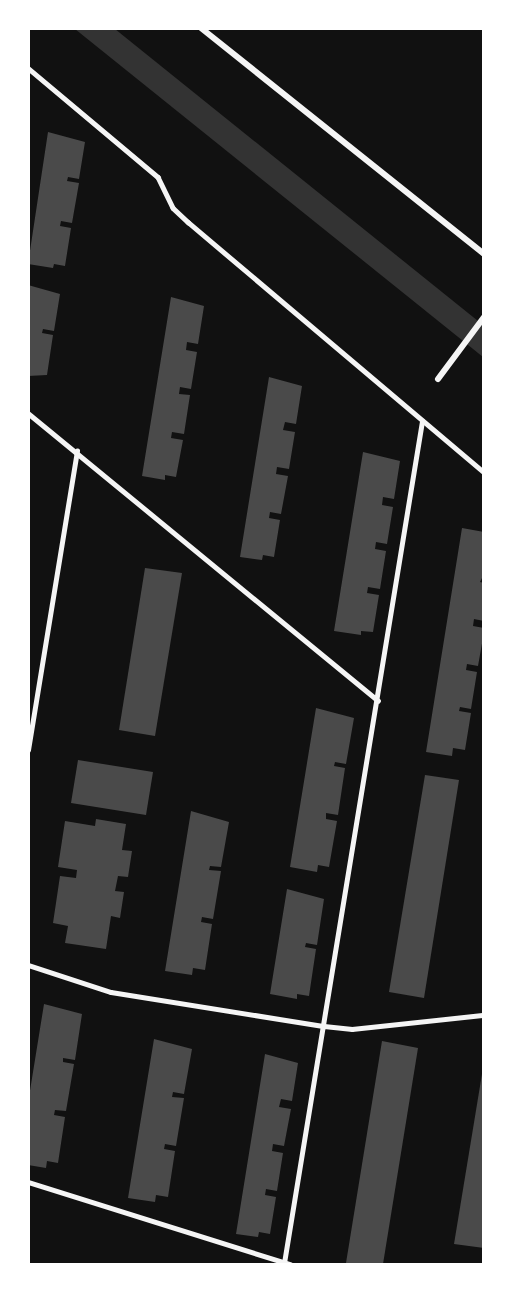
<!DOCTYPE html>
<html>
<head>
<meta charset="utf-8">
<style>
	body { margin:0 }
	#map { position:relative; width:512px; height:1293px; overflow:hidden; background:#111; font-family:Cabin,sans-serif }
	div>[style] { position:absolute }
	.water>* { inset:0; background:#333 }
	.building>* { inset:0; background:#4a4a4a }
	.service>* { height:4.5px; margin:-2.25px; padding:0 2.25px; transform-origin:2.25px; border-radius:2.25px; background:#f5f5f5 }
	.minor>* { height:6px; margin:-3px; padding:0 3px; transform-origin:3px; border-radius:3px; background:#f5f5f5 }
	span { translate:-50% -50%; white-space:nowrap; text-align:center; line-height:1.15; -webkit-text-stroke:6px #fff; paint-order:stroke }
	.frame { position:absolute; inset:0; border:30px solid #fff; pointer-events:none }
</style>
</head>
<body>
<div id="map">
	<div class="water">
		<div style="clip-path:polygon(75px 29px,115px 29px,483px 325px,483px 357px)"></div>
	</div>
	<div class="building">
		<div style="clip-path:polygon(48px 132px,85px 142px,79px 179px,68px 177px,67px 181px,79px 183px,72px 223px,61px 221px,60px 226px,71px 228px,65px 266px,54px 264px,53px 268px,28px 264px)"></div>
		<div style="clip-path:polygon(28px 285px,60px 294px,54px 331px,43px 329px,42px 333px,53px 335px,47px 375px,28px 376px)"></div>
		<div style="clip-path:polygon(171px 297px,204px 306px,198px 344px,187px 342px,186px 350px,197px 352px,191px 389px,180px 387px,179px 394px,190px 395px,184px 434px,172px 432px,171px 438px,183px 440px,176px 477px,165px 475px,165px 480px,142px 476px)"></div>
		<div style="clip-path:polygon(269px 377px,302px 386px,296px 424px,285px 422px,283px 430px,295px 432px,289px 469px,277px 467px,276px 474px,288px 476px,281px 514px,270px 512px,269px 518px,280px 520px,274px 557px,263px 555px,262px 560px,240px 557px)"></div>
		<div style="clip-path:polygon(363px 452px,400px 461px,394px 499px,383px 497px,382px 505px,393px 507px,387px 544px,376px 542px,375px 549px,386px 551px,380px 589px,368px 587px,367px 593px,379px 595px,373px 632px,361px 631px,361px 635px,334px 631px)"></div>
		<div style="clip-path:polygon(462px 528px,484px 532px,484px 574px,480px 582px,484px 583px,484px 621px,474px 619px,473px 626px,484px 628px,484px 632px,478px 666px,467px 664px,466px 670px,477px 672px,471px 709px,460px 707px,459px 711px,471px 713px,465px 750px,453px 748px,452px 756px,426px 752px)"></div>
		<div style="clip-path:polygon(145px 568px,182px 573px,155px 736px,119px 730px)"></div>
		<div style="clip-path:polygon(316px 708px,354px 718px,346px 764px,335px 762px,334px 766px,345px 768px,338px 815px,326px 813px,326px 819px,337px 821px,329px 867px,318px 865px,317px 872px,290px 867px)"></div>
		<div style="clip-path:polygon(78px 760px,153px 772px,146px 815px,71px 803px)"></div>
		<div style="clip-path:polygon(425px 775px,459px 780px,424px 998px,389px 992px)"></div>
		<div style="clip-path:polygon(191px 811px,229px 822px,221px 867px,210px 866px,209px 870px,221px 871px,213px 919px,202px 917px,201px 922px,212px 924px,205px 970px,193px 968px,192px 975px,165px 971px)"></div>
		<div style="clip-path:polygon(96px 819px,126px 824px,122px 850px,132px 851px,128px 877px,118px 876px,115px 891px,124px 892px,120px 918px,111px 916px,106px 949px,65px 943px,68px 926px,53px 923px,60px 876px,76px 878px,77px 870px,58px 867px,65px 821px,95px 826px)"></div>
		<div style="clip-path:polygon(287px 889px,324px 899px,317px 945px,306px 943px,305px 947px,316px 949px,309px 996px,297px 994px,297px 999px,270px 994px)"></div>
		<div style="clip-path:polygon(44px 1004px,82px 1014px,75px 1060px,63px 1058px,63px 1062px,74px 1064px,66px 1111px,55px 1110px,54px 1115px,65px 1117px,58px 1163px,47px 1161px,46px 1168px,28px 1165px,28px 1103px)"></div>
		<div style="clip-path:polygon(154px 1039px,192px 1049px,184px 1094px,173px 1092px,172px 1097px,184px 1098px,176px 1146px,165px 1144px,164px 1149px,175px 1151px,168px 1197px,156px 1195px,155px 1202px,128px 1198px)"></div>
		<div style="clip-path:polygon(382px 1041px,418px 1048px,383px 1264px,354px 1264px,346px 1263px)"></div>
		<div style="clip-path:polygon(265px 1054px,298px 1063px,292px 1101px,281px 1099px,279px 1107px,291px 1109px,284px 1146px,273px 1144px,272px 1151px,283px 1153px,277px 1191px,266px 1189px,265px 1195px,276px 1197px,270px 1234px,259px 1232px,258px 1237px,236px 1234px)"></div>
		<div style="clip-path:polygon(482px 1074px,484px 1074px,484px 1248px,454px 1244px)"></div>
	</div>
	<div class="service">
		<div style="left:28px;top:68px;width:170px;rotate:40deg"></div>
		<div style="left:158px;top:177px;width:34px;rotate:64deg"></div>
		<div style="left:173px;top:208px;width:21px;rotate:43deg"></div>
		<div style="left:188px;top:222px;width:387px;rotate:40.2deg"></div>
		<div style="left:28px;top:413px;width:453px;rotate:39.4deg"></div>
		<div style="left:28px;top:750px;width:303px;rotate:-80.7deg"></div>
		<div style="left:28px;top:965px;width:87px;rotate:18deg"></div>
		<div style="left:111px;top:992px;width:216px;rotate:9.1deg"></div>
		<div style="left:324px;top:1026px;width:28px;rotate:6deg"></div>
		<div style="left:352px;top:1029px;width:133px;rotate:-6.1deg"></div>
		<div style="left:28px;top:1182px;width:275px;rotate:17.4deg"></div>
		<div style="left:284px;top:1263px;width:853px;rotate:-80.69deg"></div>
	</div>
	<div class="minor">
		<div style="left:201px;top:28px;width:362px;rotate:38.6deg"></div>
		<div style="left:438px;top:379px;width:77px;rotate:-53.4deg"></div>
	</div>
	<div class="frame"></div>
</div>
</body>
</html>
